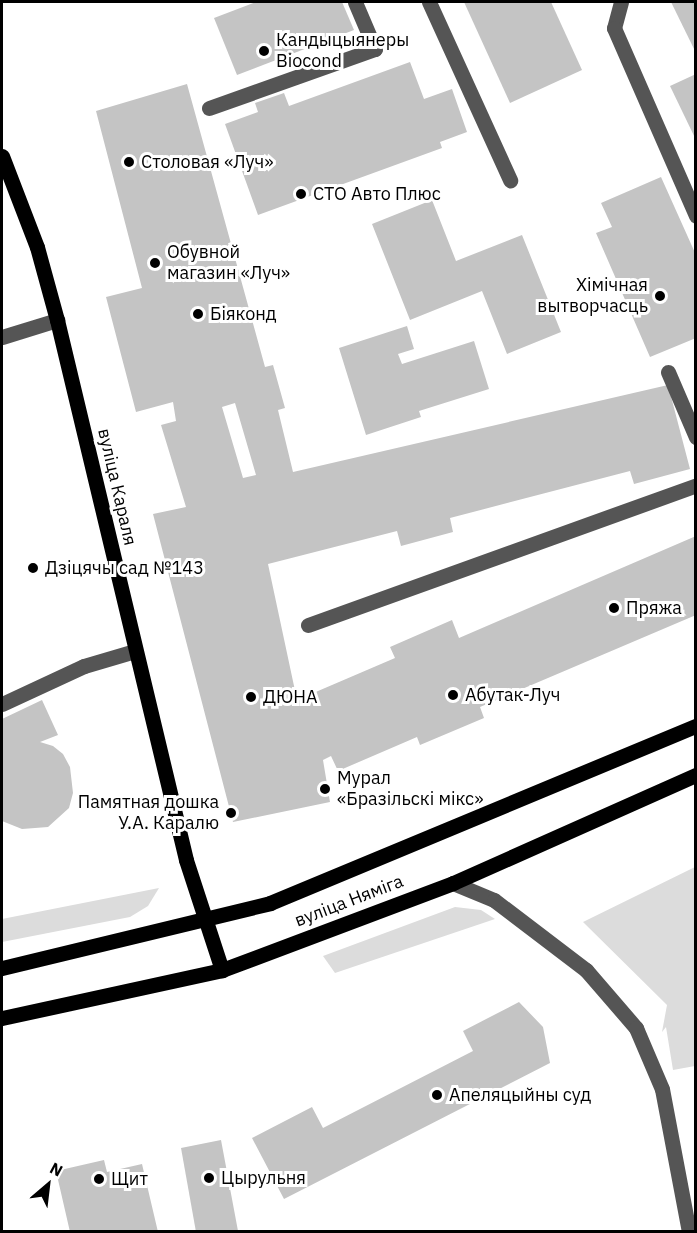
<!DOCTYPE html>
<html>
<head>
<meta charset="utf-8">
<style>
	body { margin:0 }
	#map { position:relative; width:697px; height:1233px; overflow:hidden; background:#fff; font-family:"IBM Plex Sans",sans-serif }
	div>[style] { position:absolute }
	.green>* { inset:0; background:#dcdcdc }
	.building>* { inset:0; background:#c4c4c4 }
	.minor>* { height:15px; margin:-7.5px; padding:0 7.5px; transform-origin:7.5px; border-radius:7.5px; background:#555 }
	.major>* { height:15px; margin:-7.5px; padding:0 7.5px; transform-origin:7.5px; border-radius:7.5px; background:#000 }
	.dots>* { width:16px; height:16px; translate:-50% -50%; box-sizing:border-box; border:3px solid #fff; border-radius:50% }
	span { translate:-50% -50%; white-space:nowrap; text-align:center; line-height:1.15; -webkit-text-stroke:6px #fff; paint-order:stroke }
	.poi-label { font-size:18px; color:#000 }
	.left { translate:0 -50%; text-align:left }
	.right { translate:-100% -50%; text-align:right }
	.street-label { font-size:18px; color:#000 }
	.frame { position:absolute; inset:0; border:3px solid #000; pointer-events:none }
	.north { position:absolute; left:18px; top:1155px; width:60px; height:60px; -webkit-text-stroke:4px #fff; paint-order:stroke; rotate:28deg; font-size:16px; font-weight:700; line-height:24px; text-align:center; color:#000 }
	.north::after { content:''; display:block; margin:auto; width:21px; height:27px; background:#000; clip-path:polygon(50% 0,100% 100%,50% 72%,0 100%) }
</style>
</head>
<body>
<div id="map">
	<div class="green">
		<div style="clip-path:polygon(695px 867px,695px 1066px,673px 1070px,666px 1027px,662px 1032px,667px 1005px,583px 922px)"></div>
		<div style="clip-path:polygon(159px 888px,148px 906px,130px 917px,2px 942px,2px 919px)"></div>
		<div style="clip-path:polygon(455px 907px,481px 910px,495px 919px,335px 973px,323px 956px)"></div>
	</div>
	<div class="building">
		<div style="clip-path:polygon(256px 2px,342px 2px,354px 30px,237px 75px,214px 18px)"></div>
		<div style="clip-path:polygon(464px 2px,551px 2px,582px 70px,510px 103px)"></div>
		<div style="clip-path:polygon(671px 2px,696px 2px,696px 53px)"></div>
		<div style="clip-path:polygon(410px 62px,424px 99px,452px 89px,467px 132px,440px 142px,442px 148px,258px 215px,225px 124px,258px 112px,255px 103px,284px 93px,289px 106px)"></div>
		<div style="clip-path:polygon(696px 74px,696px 140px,670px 86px)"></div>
		<div style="clip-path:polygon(evenodd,187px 84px,265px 367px,273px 365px,285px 408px,278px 410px,293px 472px,668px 385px,690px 469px,634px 484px,630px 471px,450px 518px,453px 532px,401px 546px,397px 531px,268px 564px,297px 700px,395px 658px,390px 647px,452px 620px,459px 638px,696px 536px,696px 615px,480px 707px,484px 718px,420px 745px,417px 737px,338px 771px,331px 756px,323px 760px,330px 802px,233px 822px,153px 514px,186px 507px,161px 425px,176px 421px,173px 402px,136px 412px,106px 297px,142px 288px,96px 111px,187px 84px,235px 403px,256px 475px,243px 478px,222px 407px,235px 403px)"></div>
		<div style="clip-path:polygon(661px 177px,696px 255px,696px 338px,650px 357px,596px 233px,612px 227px,601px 203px)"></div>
		<div style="clip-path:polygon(432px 200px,456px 261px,522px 235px,561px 332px,507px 354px,482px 291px,410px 320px,372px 224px)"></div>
		<div style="clip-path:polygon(407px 326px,414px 349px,398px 354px,402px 364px,474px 341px,489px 389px,419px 411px,421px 417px,366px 435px,339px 348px)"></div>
		<div style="clip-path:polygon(42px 700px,58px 735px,40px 742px,53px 746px,63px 754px,70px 767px,73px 793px,69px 808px,48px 827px,22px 829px,2px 821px,2px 719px)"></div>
		<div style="clip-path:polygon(519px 1002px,543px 1027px,550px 1063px,284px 1199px,252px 1138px,312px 1107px,323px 1128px,473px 1051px,463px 1031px)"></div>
		<div style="clip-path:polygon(221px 1140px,238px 1231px,196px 1232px,181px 1148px)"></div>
		<div style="clip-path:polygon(104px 1160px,107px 1172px,142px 1164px,158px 1232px,70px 1232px,56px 1171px)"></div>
	</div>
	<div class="minor">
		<div style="left:429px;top:2px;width:196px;rotate:65.5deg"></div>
		<div style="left:621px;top:2px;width:27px;rotate:105deg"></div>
		<div style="left:614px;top:28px;width:205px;rotate:66.4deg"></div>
		<div style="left:209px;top:108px;width:176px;rotate:-19.6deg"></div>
		<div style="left:375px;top:49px;width:51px;rotate:-113.1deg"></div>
		<div style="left:2px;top:337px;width:58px;rotate:-17.2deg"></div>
		<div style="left:668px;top:372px;width:71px;rotate:66.7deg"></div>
		<div style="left:308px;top:625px;width:412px;rotate:-19.8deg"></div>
		<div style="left:2px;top:704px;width:90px;rotate:-24.9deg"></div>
		<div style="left:84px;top:666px;width:53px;rotate:-16.4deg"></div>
		<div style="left:453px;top:883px;width:44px;rotate:22.5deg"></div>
		<div style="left:494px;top:900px;width:116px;rotate:37.3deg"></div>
		<div style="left:586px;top:970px;width:77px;rotate:49.2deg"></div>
		<div style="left:636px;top:1028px;width:66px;rotate:66.9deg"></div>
		<div style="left:662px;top:1089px;width:146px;rotate:79.3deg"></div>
	</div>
	<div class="major">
		<div style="left:2px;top:156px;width:97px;rotate:69deg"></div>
		<div style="left:37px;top:247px;width:76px;rotate:74.7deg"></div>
		<div style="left:57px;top:320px;width:555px;rotate:76.56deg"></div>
		<div style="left:186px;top:860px;width:116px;rotate:71.9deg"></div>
		<div style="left:2px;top:968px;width:276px;rotate:-13.6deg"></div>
		<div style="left:270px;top:903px;width:461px;rotate:-22.6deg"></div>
		<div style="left:2px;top:1018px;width:225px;rotate:-12.3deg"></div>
		<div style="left:222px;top:970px;width:247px;rotate:-20.6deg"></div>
		<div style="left:453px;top:883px;width:266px;rotate:-24deg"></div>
	</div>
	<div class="dots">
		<div style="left:264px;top:51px;background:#000"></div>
		<div style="left:129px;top:162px;background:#000"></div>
		<div style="left:301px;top:194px;background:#000"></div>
		<div style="left:155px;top:263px;background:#000"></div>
		<div style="left:660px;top:296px;background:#000"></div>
		<div style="left:198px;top:314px;background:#000"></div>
		<div style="left:33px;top:568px;background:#000"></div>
		<div style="left:614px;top:608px;background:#000"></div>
		<div style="left:453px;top:695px;background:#000"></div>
		<div style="left:251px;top:697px;background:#000"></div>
		<div style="left:325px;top:789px;background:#000"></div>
		<div style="left:231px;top:813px;background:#000"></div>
		<div style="left:437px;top:1095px;background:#000"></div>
		<div style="left:209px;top:1178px;background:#000"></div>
		<div style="left:99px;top:1179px;background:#000"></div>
	</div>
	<div class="poi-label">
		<span class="left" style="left:276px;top:51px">Кандыцыянеры<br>Biocond</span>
		<span class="left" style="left:141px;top:162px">Столовая «Луч»</span>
		<span class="left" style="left:313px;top:194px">СТО Авто Плюс</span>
		<span class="left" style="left:167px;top:263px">Обувной<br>магазин «Луч»</span>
		<span class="right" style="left:648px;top:296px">Хімічная<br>вытворчасць</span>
		<span class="left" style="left:210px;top:314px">Біяконд</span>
		<span class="left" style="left:45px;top:568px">Дзіцячы сад №143</span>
		<span class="left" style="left:626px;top:608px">Пряжа</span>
		<span class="left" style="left:465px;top:695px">Абутак-Луч</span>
		<span class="left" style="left:263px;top:697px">ДЮНА</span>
		<span class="left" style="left:337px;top:789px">Мурал<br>«Бразільскі мікс»</span>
		<span class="right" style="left:219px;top:813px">Памятная дошка<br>У.А. Каралю</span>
		<span class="left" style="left:449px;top:1095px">Апеляцыйны суд</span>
		<span class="left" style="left:221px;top:1178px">Цырульня</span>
		<span class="left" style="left:111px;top:1179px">Щит</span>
	</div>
	<div class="street-label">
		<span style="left:117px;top:487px;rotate:77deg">вуліца Караля</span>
		<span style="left:349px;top:901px;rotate:-21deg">вуліца Няміга</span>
	</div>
	<div class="frame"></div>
	<div class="north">N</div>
</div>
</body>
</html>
